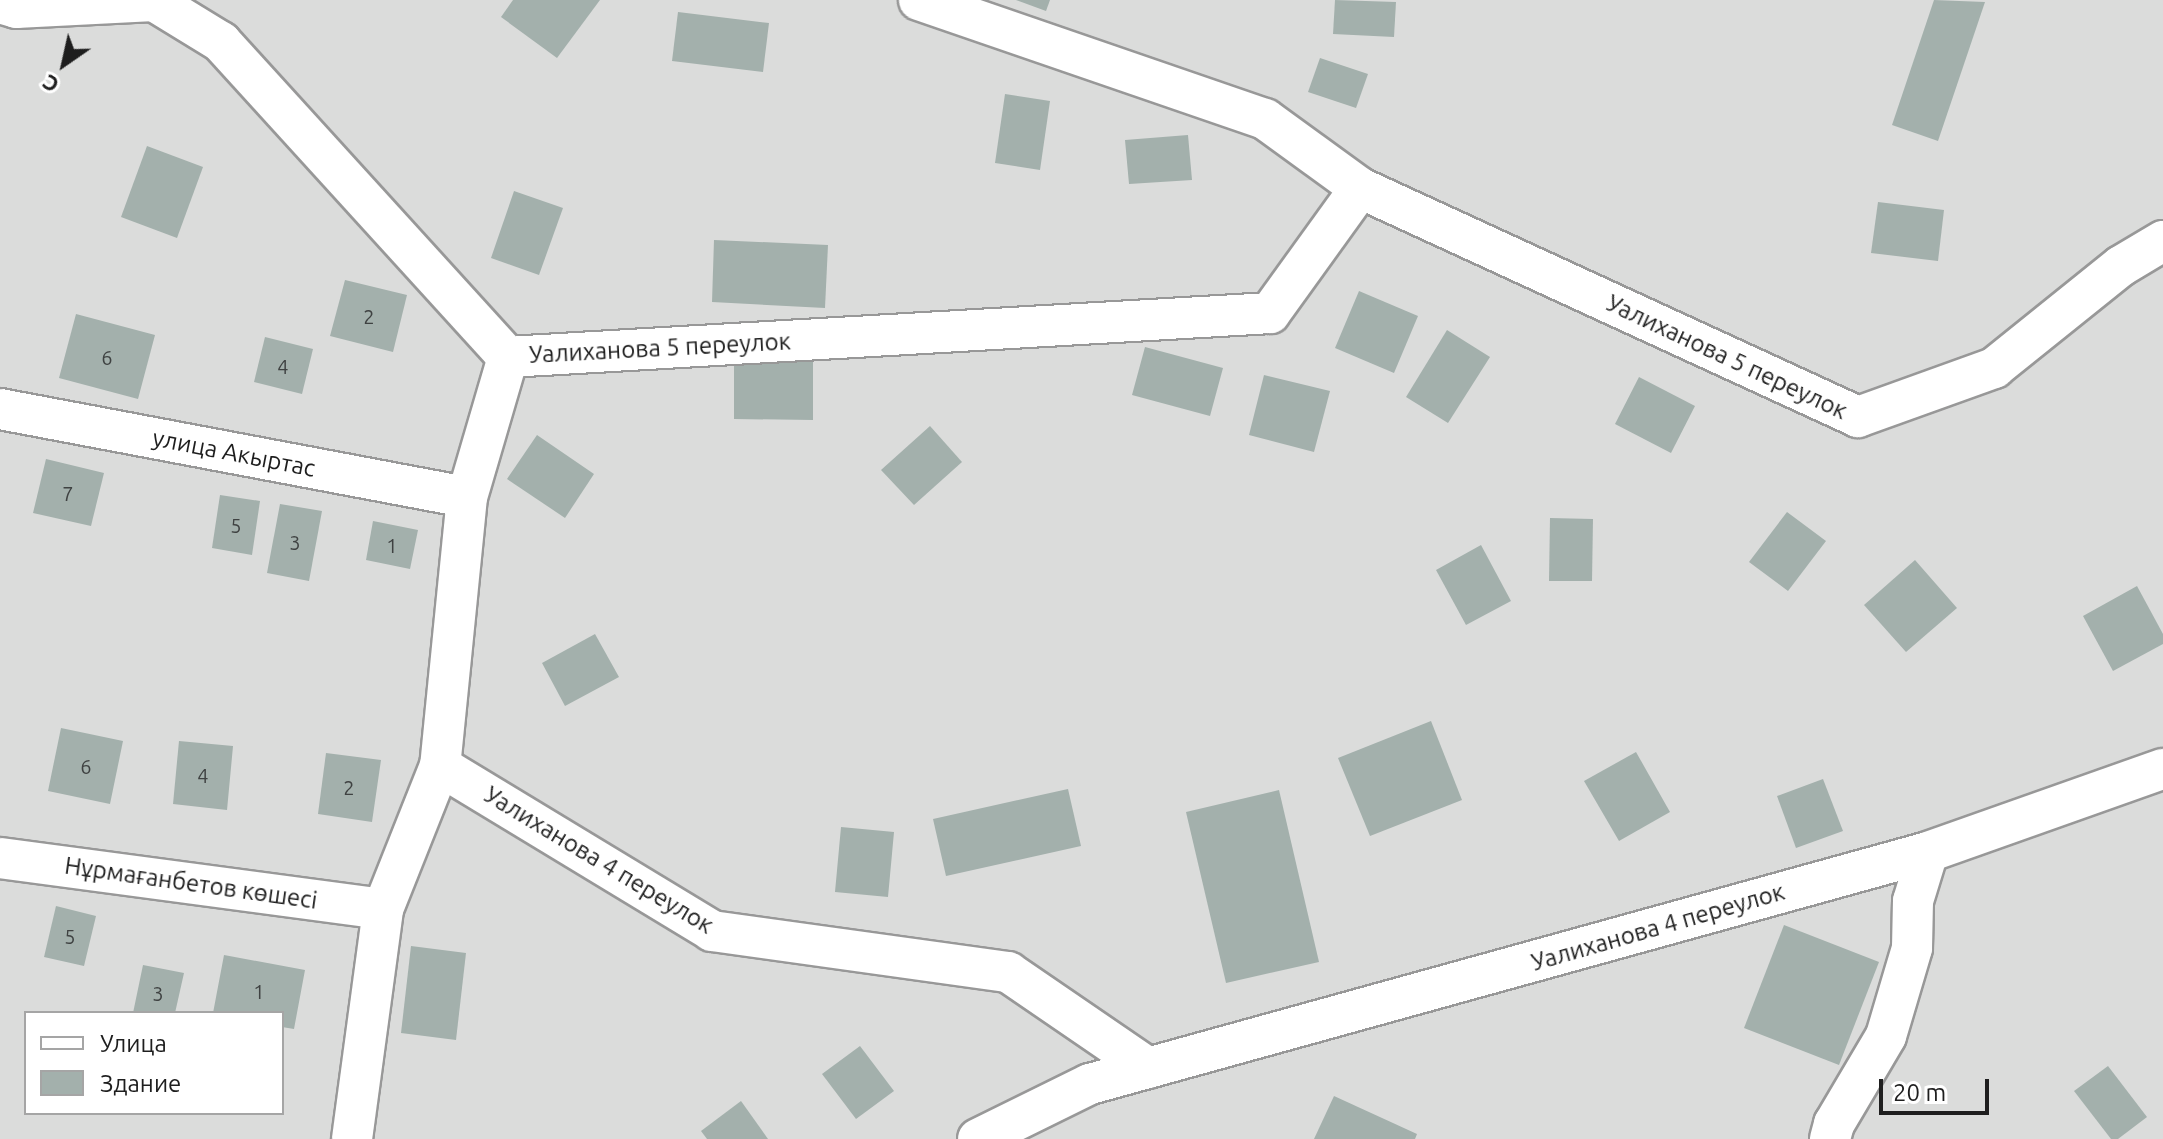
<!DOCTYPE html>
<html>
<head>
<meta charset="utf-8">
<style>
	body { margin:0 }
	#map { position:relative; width:2163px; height:1139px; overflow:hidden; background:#e4efed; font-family:Ubuntu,sans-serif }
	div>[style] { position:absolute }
	.residential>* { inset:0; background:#dbdcdb }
	.building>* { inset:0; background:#a3b0ac }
	.roads { filter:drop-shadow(2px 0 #989898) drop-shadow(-2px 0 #989898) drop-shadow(0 2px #989898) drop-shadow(0 -2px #989898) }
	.minor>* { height:40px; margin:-20px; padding:0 20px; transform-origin:20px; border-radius:20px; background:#fff }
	span { translate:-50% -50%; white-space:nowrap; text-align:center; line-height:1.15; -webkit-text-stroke:8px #fff; paint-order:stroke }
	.number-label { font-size:20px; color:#3f4242 }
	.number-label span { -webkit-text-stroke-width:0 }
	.street-label { font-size:24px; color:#1e1e1e }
	.legend { position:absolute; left:24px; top:1011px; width:260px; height:104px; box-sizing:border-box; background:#fff; border:2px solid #a5a5a5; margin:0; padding:10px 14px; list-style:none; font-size:24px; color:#1e1e1e }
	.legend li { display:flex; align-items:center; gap:16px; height:40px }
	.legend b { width:40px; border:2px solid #a5a5a5 }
	.north { position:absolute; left:24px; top:24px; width:80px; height:80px; -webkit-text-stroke:6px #fff; paint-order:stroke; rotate:214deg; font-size:22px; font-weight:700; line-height:32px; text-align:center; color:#1e1e1e }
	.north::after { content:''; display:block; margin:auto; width:28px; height:36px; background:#1e1e1e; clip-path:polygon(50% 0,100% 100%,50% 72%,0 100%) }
	.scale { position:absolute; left:1879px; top:1079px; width:110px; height:36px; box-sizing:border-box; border:4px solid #1e1e1e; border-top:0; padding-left:10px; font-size:24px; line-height:28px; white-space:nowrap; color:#1e1e1e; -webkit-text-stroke:6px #fff; paint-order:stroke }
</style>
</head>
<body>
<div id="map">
	<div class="residential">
		<div style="clip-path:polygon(evenodd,0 0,2163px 0,2163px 1139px,0 1139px,0 0,26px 1013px,282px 1013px,282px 1113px,26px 1113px,26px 1013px)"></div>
	</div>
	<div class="building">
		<div style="clip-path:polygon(513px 0,600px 0,557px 58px,501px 17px)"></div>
		<div style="clip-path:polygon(1016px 0,1050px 0,1046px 11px)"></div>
		<div style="clip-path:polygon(1335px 0,1396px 2px,1394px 37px,1333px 34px)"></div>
		<div style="clip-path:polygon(1934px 0,1985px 2px,1938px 141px,1892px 125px)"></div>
		<div style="clip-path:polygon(678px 12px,769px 23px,763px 72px,672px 61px)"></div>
		<div style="clip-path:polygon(1320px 58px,1368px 74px,1356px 108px,1308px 92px)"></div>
		<div style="clip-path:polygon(1005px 94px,1050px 101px,1040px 170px,995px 163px)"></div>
		<div style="clip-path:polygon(1188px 135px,1192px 180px,1129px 184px,1125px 140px)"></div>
		<div style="clip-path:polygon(147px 146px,203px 167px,177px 238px,121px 217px)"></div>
		<div style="clip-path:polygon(514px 191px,563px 208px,539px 275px,491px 258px)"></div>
		<div style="clip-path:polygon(1878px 202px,1944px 210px,1938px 261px,1871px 253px)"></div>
		<div style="clip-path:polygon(714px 240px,828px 245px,825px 308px,712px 302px)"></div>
		<div style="clip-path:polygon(345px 280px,407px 295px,393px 352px,330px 336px)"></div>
		<div style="clip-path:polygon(1359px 291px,1418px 316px,1394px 373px,1335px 348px)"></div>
		<div style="clip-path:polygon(76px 314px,155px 335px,138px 399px,59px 378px)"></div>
		<div style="clip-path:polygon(1447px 330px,1490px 357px,1448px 423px,1406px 397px)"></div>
		<div style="clip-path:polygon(265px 337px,313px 349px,302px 394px,254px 382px)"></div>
		<div style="clip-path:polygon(1145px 347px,1223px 368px,1210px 416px,1132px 395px)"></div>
		<div style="clip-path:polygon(734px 354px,813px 354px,813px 420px,734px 419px)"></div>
		<div style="clip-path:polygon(1264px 375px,1330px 391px,1314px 452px,1249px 435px)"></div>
		<div style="clip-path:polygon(1639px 377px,1695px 406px,1671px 453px,1615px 424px)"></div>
		<div style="clip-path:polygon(930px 426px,962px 462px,914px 505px,881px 470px)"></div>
		<div style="clip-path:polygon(537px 435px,594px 474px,565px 518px,507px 479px)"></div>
		<div style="clip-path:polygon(46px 459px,104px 473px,91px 526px,33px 513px)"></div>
		<div style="clip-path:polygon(220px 495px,260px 501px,252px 555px,212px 548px)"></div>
		<div style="clip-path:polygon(280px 504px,322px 511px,309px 581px,267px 573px)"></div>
		<div style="clip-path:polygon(1787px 512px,1826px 541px,1788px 591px,1749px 562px)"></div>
		<div style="clip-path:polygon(1550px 518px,1593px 519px,1592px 581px,1549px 581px)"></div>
		<div style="clip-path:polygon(373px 521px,418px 530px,410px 569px,366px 560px)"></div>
		<div style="clip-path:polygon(1481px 545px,1511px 601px,1466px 625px,1436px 570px)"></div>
		<div style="clip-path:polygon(1915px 560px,1957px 608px,1906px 652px,1864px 605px)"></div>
		<div style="clip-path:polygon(2137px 586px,2163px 634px,2163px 644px,2113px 671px,2083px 616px)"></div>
		<div style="clip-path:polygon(595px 634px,619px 677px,565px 706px,542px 663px)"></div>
		<div style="clip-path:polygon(1431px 721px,1462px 800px,1370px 836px,1338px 758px)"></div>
		<div style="clip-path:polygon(61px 728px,123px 741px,110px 804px,48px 791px)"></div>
		<div style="clip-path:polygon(179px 741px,233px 746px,227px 810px,173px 804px)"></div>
		<div style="clip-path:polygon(1636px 752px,1670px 812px,1619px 841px,1584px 781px)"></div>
		<div style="clip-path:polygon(326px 753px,381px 760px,372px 822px,318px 814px)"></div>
		<div style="clip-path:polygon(1823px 779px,1843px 831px,1796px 848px,1777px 796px)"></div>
		<div style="clip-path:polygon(1068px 789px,1081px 846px,946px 876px,933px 819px)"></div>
		<div style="clip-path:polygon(1279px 790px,1319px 962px,1226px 983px,1186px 812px)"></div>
		<div style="clip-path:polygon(841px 827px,894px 832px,888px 897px,835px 892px)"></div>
		<div style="clip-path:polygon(56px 906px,96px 916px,84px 966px,44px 957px)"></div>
		<div style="clip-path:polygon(1784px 925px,1879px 962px,1839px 1065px,1744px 1028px)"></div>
		<div style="clip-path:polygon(411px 946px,466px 953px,456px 1040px,401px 1033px)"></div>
		<div style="clip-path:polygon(224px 955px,305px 970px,294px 1029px,282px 1027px,282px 1013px,213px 1013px)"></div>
		<div style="clip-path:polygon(143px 965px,184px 973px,175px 1013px,133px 1013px)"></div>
		<div style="clip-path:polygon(860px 1046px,894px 1091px,856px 1119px,822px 1074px)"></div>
		<div style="clip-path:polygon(2108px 1066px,2147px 1117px,2118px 1139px,2111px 1139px,2074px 1091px)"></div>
		<div style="clip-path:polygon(1334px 1096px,1417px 1134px,1415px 1139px,1314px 1139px)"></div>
		<div style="clip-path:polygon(741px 1101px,768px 1139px,707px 1139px,701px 1131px)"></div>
	</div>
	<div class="roads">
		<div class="minor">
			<div style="left:919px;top:0;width:366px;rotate:19deg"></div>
			<div style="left:1265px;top:119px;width:117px;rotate:36deg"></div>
			<div style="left:1360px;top:188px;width:548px;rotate:24.69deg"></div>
			<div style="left:1858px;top:417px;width:145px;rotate:-19.8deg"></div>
			<div style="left:1994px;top:368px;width:163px;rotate:-38.8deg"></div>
			<div style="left:2121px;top:266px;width:49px;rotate:-30.8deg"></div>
			<div style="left:0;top:3px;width:17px;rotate:17deg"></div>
			<div style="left:16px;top:8px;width:138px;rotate:-2.9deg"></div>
			<div style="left:154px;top:1px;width:79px;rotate:31.5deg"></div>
			<div style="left:221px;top:42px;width:426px;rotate:47.7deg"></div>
			<div style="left:508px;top:357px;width:763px;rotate:-3.3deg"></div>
			<div style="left:1270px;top:313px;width:154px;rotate:-54.2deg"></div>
			<div style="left:508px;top:357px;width:146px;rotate:106.3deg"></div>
			<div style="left:467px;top:497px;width:270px;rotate:95.7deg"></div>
			<div style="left:440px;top:766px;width:318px;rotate:31.2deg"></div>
			<div style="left:712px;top:931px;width:299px;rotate:7.9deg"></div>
			<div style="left:1008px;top:972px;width:170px;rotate:34.4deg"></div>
			<div style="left:0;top:409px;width:475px;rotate:10.7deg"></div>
			<div style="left:0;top:858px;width:386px;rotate:7.6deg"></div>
			<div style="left:352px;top:1139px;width:232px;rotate:-82.3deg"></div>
			<div style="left:383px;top:909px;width:154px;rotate:-68.3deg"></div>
			<div style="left:978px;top:1139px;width:125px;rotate:-26.2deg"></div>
			<div style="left:1090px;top:1084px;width:870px;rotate:-15.47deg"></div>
			<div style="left:1928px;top:852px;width:249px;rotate:-19.5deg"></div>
			<div style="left:1830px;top:1139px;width:16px;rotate:-75deg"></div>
			<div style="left:1834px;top:1124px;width:102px;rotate:-59.4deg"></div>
			<div style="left:1886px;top:1036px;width:92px;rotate:-73.5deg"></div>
			<div style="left:1912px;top:948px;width:47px;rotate:-88.8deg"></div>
			<div style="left:1913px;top:901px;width:51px;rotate:-73deg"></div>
		</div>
	</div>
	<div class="number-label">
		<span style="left:369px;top:316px">2</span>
		<span style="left:107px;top:357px">6</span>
		<span style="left:283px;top:366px">4</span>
		<span style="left:68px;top:493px">7</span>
		<span style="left:236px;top:525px">5</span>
		<span style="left:295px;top:542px">3</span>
		<span style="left:392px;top:545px">1</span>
		<span style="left:86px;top:766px">6</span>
		<span style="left:203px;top:775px">4</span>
		<span style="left:349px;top:787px">2</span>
		<span style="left:70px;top:936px">5</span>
		<span style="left:259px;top:991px">1</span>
		<span style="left:158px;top:993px">3</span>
	</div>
	<div class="street-label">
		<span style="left:660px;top:348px;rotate:-3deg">Уалиханова 5 переулок</span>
		<span style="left:1727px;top:357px;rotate:25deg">Уалиханова 5 переулок</span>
		<span style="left:234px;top:453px;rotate:11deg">улица Акыртас</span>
		<span style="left:599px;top:860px;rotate:31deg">Уалиханова 4 переулок</span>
		<span style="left:191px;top:883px;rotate:8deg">Нұрмағанбетов көшесі</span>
		<span style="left:1658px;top:927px;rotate:-16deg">Уалиханова 4 переулок</span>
	</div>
	<ul class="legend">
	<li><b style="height:10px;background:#fff"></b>Улица</li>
	<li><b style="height:22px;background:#a3b0ac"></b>Здание</li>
	</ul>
	<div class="north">С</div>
	<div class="scale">20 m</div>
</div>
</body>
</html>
